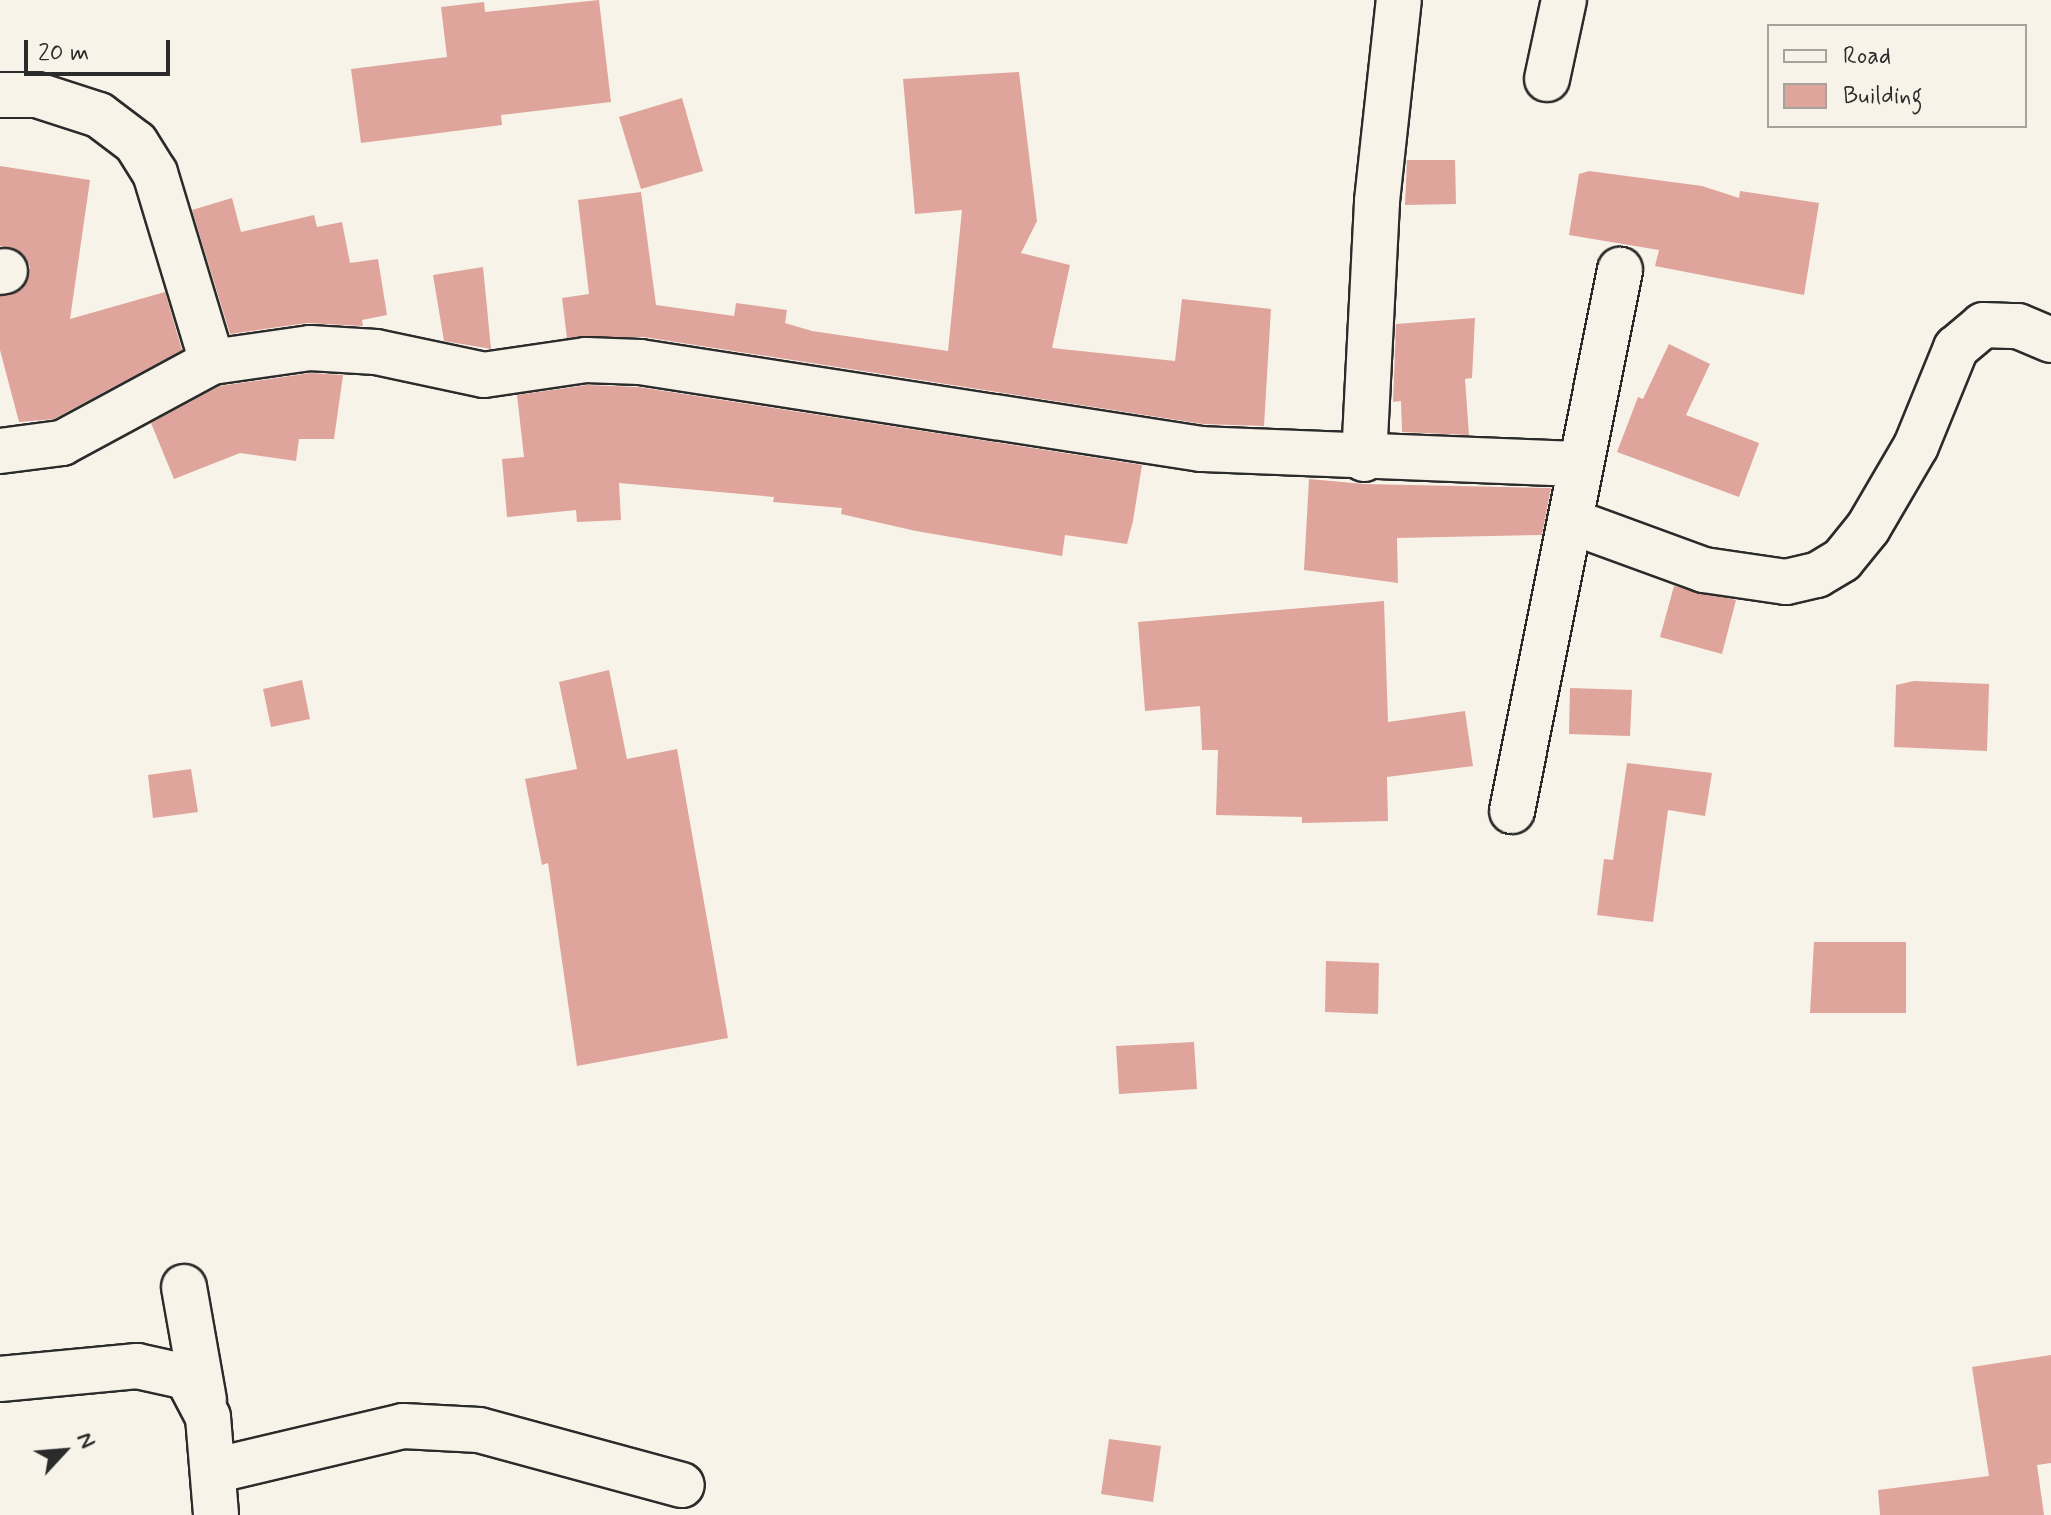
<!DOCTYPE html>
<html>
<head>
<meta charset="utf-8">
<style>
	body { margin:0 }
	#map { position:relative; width:2051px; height:1515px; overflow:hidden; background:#f7f3e8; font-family:Mynerve,sans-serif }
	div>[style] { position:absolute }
	.building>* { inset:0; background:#dfa59c }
	.roads { filter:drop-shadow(2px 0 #2b2b2b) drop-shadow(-2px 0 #2b2b2b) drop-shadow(0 2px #2b2b2b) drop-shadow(0 -2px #2b2b2b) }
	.street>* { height:44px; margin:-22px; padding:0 22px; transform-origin:22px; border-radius:22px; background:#f7f3e8 }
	span { translate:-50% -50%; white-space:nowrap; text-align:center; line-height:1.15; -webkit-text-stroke:7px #f7f3e8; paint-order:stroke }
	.legend { position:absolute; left:1767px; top:24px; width:260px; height:104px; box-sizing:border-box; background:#f7f3e8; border:2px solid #a5a39c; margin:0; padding:10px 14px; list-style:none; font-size:24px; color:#2b2b2b }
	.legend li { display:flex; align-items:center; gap:16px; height:40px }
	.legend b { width:40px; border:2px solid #a5a39c }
	.north { position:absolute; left:24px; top:1411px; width:80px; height:80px; -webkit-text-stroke:6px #f7f3e8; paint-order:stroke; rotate:64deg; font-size:22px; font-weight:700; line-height:32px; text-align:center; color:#2b2b2b }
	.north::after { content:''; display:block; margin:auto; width:28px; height:36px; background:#2b2b2b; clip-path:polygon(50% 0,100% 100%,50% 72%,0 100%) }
	.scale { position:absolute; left:24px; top:40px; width:146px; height:36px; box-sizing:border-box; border:4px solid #2b2b2b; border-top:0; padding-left:10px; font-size:24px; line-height:28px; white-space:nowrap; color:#2b2b2b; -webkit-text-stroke:6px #f7f3e8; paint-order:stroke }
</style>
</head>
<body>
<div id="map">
	<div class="building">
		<div style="clip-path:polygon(599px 0,611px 102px,501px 115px,502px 125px,361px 143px,351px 69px,447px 57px,441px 7px,484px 2px,485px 12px)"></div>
		<div style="clip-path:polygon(1019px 72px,1037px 221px,1021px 253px,1070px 265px,1052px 348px,1175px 361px,1182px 299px,1271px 309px,1264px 426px,1203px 424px,644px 337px,567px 338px,562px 298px,589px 294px,578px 200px,641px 192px,656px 305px,734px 316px,736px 303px,787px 310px,785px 323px,812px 331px,948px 351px,962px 210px,915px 214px,903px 79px)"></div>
		<div style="clip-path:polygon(682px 98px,703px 171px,641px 189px,619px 117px)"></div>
		<div style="clip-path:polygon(1407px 160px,1455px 160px,1456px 204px,1405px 205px)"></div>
		<div style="clip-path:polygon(0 166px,90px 180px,70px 319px,165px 292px,182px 350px,54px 419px,19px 422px,0 350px,0 296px,22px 289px,30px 267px,23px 254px,0 246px)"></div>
		<div style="clip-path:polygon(1589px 171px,1702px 186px,1739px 198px,1740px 191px,1819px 203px,1804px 295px,1655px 266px,1659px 250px,1569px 235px,1579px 174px)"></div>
		<div style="clip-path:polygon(232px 198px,241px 232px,314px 215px,317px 227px,342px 222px,350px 263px,378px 259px,387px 315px,362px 320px,363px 326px,307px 323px,230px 334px,192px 210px)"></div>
		<div style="clip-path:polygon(483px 267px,491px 349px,444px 341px,433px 275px)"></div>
		<div style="clip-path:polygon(1475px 318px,1472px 378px,1465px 379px,1469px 435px,1402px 432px,1401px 401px,1393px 402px,1396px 324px)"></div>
		<div style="clip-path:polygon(1669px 344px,1710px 364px,1686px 415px,1759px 443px,1739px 497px,1617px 452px,1638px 397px,1643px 399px)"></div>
		<div style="clip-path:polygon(311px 373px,343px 375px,334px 439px,299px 439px,296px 461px,240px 453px,174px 479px,151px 423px,220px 386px)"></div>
		<div style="clip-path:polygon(587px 385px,638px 387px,1142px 465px,1133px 521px,1127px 544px,1065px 535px,1062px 556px,916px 531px,841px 514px,842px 508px,773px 502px,774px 497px,619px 483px,621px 520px,577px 522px,576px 510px,507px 517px,502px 459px,524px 457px,517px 395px)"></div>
		<div style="clip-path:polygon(1309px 479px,1364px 484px,1551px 488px,1542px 535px,1397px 538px,1398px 583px,1304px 570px)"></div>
		<div style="clip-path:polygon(1674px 586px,1736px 600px,1722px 654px,1660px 637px)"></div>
		<div style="clip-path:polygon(1384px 601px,1388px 722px,1465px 711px,1473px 766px,1387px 777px,1388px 821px,1302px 823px,1302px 817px,1216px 815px,1218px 750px,1202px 750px,1200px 706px,1145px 711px,1138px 622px)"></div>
		<div style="clip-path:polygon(609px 670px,627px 759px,677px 749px,728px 1038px,577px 1066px,548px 863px,542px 865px,525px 779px,577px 769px,559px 682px)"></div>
		<div style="clip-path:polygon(302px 680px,310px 719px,271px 727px,263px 689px)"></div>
		<div style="clip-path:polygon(1914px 681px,1989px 684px,1987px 751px,1894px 747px,1896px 685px)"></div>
		<div style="clip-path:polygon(1570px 688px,1632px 690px,1630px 736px,1569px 734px)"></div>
		<div style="clip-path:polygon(1627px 763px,1712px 773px,1705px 816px,1668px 810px,1653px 922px,1597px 915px,1604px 859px,1613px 860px)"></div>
		<div style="clip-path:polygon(191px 769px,198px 812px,153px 818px,148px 775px)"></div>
		<div style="clip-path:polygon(1814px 942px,1906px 942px,1906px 1013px,1810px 1013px)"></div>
		<div style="clip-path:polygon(1326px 961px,1379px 963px,1378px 1014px,1325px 1012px)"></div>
		<div style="clip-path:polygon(1194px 1042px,1197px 1089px,1119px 1094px,1116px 1046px)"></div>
		<div style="clip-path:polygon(2051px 1355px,2051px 1463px,2037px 1465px,2044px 1515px,1880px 1515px,1878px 1490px,1989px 1476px,1972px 1367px)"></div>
		<div style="clip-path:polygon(1109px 1439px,1161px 1446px,1153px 1502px,1101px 1494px)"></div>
	</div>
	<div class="roads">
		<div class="street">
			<div style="left:1547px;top:79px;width:81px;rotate:-77.9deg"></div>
			<div style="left:0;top:95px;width:37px"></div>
			<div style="left:37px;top:95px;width:65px;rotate:17.9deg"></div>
			<div style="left:99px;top:115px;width:46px;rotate:37.1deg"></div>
			<div style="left:136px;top:143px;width:36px;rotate:58deg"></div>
			<div style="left:155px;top:173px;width:197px;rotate:73.2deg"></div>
			<div style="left:0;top:272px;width:5px;rotate:-11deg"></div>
			<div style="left:0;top:451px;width:63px;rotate:-7.4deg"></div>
			<div style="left:62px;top:443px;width:170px;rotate:-28.4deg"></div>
			<div style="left:212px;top:362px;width:99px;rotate:-8.1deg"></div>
			<div style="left:310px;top:348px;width:66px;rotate:3.5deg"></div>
			<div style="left:376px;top:352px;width:110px;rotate:12deg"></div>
			<div style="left:484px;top:375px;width:103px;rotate:-8.4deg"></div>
			<div style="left:586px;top:360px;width:54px;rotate:2.1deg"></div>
			<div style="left:640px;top:362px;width:568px;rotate:8.82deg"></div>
			<div style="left:1201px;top:449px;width:379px;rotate:2.3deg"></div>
			<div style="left:1364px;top:459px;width:258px;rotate:-87.1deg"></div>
			<div style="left:1377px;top:201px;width:202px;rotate:-83.8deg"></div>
			<div style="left:1570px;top:521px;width:143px;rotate:20.1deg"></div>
			<div style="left:1704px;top:570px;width:83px;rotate:8.3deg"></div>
			<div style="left:1786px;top:582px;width:32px;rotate:-13deg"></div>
			<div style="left:1817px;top:575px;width:29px;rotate:-31deg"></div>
			<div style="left:1842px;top:560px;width:41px;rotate:-50.9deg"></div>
			<div style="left:1868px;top:528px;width:95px;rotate:-59.7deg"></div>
			<div style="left:1916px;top:446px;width:106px;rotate:-67.8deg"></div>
			<div style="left:1956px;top:348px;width:35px;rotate:-40deg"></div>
			<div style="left:1983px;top:325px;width:35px;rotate:2deg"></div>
			<div style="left:2018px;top:326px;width:36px;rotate:23deg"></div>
			<div style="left:1512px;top:811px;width:552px;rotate:-78.71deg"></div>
			<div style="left:184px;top:1287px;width:115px;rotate:80deg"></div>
			<div style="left:0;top:1379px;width:138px;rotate:-5.4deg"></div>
			<div style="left:137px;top:1366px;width:51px;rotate:12.4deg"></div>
			<div style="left:187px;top:1377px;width:45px;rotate:62.3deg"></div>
			<div style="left:208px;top:1417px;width:98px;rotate:85.3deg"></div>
			<div style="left:213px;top:1471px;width:195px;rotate:-13.3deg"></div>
			<div style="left:403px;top:1426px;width:76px;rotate:3deg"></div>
			<div style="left:479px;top:1430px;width:210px;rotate:15.2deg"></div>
		</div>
	</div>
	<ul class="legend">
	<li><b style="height:10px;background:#f7f3e8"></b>Road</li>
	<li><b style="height:22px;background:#dfa59c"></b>Building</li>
	</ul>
	<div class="north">N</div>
	<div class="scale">20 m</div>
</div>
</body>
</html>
